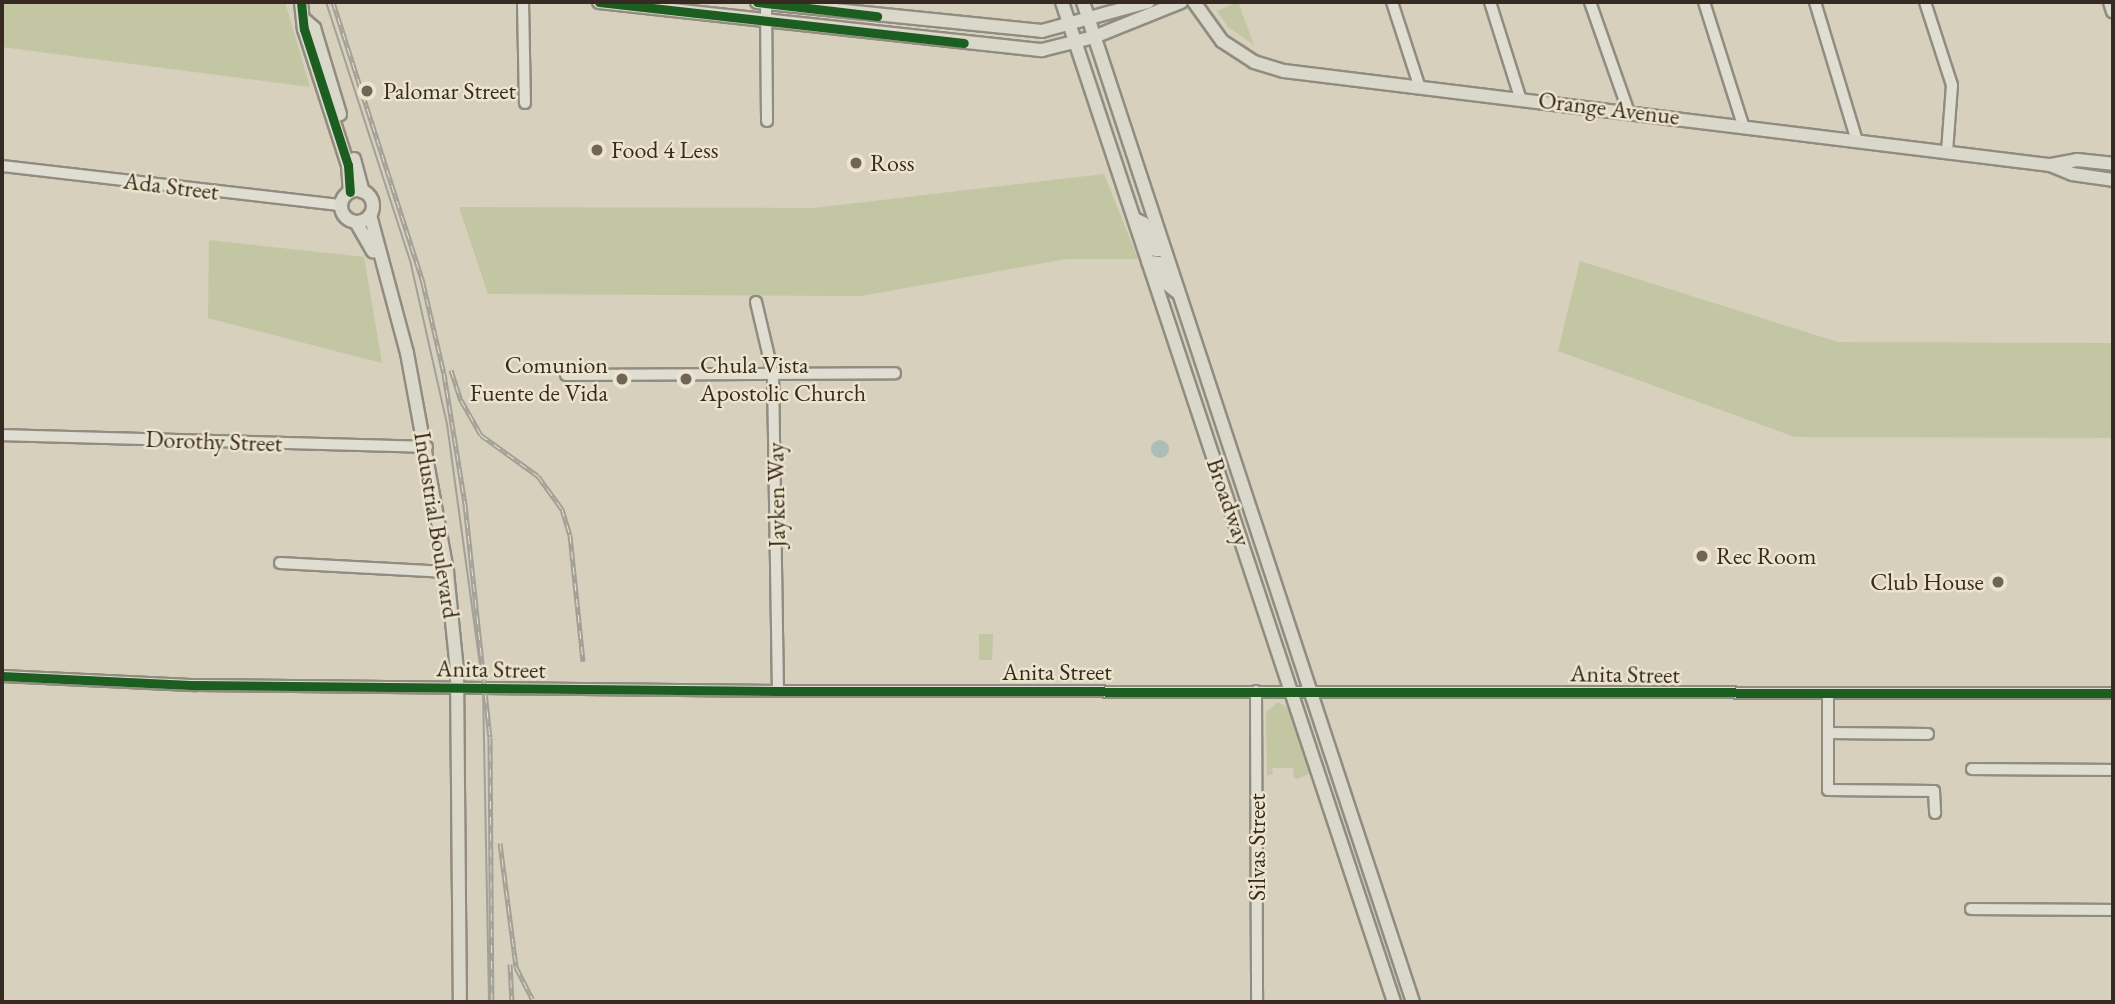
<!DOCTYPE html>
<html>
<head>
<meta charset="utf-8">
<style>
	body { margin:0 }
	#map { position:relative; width:2115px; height:1004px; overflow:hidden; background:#d6d0bc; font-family:"EB Garamond",serif }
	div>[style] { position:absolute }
	.green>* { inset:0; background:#c2c6a2 }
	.water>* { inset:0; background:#aabeb7 }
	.round { border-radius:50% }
	.roads { filter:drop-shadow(2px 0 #918c80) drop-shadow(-2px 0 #918c80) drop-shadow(0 2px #918c80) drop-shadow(0 -2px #918c80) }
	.minor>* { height:10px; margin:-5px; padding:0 5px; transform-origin:5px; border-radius:5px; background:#e0ddd2 }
	.major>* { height:12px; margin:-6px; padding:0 6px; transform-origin:6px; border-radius:6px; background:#dad7cb }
	.major>.ring { margin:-6px; padding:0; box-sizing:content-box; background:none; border:12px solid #dad7cb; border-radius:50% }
	.tram>* { height:2px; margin:-1px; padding:0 1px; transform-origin:1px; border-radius:1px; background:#a3a097 }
	.rail>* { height:5px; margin-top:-2.5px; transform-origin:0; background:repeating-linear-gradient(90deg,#ece4cc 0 8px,#a3a097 0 16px); box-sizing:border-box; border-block:2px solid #a3a097 }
	.cycleway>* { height:9px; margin:-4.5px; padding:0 4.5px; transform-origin:4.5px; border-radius:4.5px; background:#1b5e20 }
	.dots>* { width:19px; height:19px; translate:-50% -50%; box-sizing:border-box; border:4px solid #ece4cc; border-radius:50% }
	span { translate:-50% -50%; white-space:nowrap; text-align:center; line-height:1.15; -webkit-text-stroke:5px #ece4cc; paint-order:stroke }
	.poi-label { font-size:24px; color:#362a22 }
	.left { translate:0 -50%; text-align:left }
	.right { translate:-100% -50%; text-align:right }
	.street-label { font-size:24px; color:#362a22 }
	.frame { position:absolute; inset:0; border:4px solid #362a22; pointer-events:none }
</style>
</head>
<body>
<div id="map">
	<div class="green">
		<div style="clip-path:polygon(2px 2px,285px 2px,310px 87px,2px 47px)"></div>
		<div style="clip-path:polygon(1238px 2px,1254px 45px,1228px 27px,1217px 11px)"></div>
		<div style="clip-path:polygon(1104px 174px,1138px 259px,1066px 259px,861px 296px,488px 294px,459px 207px,814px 208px)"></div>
		<div style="clip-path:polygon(209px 240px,364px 257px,382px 363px,208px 318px)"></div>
		<div style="clip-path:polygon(1580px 261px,1838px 342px,2113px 343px,2113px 438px,1795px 437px,1558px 351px)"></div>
		<div style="clip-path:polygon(979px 634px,993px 634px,992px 660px,979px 660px)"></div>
		<div style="clip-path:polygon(1278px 702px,1290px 709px,1310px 773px,1298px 779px,1293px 777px,1294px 768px,1272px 768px,1273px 774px,1267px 776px,1266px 712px)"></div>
	</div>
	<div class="water">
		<div class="round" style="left:1151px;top:440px;width:18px;height:18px"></div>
	</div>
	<div class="roads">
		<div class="minor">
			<div style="left:523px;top:2px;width:101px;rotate:88.9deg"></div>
			<div style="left:1392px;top:2px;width:87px;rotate:72deg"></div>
			<div style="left:1490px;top:2px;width:100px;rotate:72.5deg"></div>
			<div style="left:1590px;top:2px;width:114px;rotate:70.6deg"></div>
			<div style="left:1704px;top:2px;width:129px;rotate:72.4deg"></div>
			<div style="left:1815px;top:2px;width:145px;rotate:73.2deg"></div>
			<div style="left:1925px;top:2px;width:87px;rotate:72deg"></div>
			<div style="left:1952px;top:85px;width:67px;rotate:94.3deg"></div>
			<div style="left:766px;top:3px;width:118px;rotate:89.5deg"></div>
			<div style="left:2px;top:166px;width:341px;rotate:6.6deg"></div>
			<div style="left:756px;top:302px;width:74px;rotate:76.7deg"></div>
			<div style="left:773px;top:374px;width:317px;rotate:89.1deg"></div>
			<div style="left:566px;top:375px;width:329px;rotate:-0.3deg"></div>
			<div style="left:2px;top:435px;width:425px;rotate:1.6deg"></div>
			<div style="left:280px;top:563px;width:167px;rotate:3.1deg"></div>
			<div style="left:2px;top:676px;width:194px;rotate:2.7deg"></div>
			<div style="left:196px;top:685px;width:582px;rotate:0.59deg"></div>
			<div style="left:778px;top:691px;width:1335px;rotate:0.09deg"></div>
			<div style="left:1256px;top:691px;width:311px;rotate:89.8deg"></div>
			<div style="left:1828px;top:694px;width:96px;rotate:90deg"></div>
			<div style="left:1828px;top:790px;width:106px;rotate:0.5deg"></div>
			<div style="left:1934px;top:791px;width:22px;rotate:87deg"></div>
			<div style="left:1829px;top:733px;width:99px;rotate:0.6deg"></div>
			<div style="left:1972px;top:769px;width:141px;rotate:0.4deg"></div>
			<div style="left:1971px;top:909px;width:142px;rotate:0.4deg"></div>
		</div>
		<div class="major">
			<div style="left:301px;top:2px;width:27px;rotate:84deg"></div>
			<div style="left:304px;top:29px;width:143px;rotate:72.1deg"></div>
			<div style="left:348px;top:165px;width:27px;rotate:86deg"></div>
			<div style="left:599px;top:2px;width:446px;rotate:6.2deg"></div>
			<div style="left:1042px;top:50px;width:54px;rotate:-14deg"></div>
			<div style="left:1094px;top:37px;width:94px;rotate:-21.9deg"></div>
			<div style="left:757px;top:2px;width:286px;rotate:5.8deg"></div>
			<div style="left:1042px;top:31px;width:110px;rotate:-15.3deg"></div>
			<div style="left:1062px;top:2px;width:1054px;rotate:71.63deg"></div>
			<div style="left:1083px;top:2px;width:1053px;rotate:71.74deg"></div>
			<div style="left:1194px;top:2px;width:48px;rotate:54.3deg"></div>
			<div style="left:1222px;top:41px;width:38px;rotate:33deg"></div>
			<div style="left:1254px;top:62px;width:31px;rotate:17deg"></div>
			<div style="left:1284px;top:71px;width:772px;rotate:7deg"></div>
			<div style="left:2050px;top:165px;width:24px;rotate:22deg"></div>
			<div style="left:2072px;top:174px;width:41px;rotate:8.3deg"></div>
			<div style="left:2110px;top:2px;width:10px;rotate:73deg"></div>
			<div style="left:306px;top:21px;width:11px;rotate:41deg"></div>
			<div style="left:314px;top:28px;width:90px;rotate:73.2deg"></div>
			<div style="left:354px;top:159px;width:34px;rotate:75deg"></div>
			<div style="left:2051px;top:165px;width:26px;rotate:-11deg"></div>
			<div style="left:2077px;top:160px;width:36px;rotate:6deg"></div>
			<div class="ring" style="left:341px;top:190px;width:20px;height:20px"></div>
			<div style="left:370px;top:215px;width:143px;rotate:75deg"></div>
			<div style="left:407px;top:353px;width:223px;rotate:79.6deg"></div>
			<div style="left:447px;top:572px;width:100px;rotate:84.2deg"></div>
			<div style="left:457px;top:671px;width:331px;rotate:89.5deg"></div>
			<div style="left:1137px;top:220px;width:7px;rotate:27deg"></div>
			<div style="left:1143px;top:223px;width:30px;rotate:64deg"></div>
			<div style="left:1156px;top:250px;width:8px"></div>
			<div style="left:356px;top:222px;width:34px;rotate:60deg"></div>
			<div style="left:1148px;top:262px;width:11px;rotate:5deg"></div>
			<div style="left:1159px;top:263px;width:22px;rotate:69deg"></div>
			<div style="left:1167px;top:284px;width:14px;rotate:39deg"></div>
		</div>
	</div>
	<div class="tram">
		<div style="left:326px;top:2px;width:271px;rotate:72deg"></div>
		<div style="left:410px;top:260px;width:168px;rotate:77.3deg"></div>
		<div style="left:447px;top:424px;width:266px;rotate:82.2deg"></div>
		<div style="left:483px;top:688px;width:314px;rotate:88.9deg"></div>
	</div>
	<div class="rail">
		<div style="left:333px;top:2px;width:295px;rotate:72.2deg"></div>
		<div style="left:423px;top:283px;width:93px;rotate:77deg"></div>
		<div style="left:444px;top:374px;width:132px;rotate:80.8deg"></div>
		<div style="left:465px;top:504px;width:234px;rotate:83.9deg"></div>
		<div style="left:490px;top:737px;width:265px;rotate:89.6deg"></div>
		<div style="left:451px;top:370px;width:32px;rotate:72deg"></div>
		<div style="left:461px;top:400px;width:40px;rotate:60.3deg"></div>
		<div style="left:481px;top:435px;width:70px;rotate:35.7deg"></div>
		<div style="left:538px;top:476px;width:41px;rotate:54deg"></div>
		<div style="left:562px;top:509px;width:27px;rotate:73deg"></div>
		<div style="left:570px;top:535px;width:127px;rotate:84.1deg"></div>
		<div style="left:500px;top:843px;width:125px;rotate:82.6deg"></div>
		<div style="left:516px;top:967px;width:36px;rotate:63deg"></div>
		<div style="left:510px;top:964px;width:38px;rotate:87deg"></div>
	</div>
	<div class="cycleway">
		<div style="left:301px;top:2px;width:27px;rotate:84deg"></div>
		<div style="left:304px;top:29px;width:143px;rotate:72.1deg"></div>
		<div style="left:348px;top:165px;width:27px;rotate:86deg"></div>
		<div style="left:599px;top:2px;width:367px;rotate:6.4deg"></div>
		<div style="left:757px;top:2px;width:121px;rotate:6.7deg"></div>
		<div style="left:2px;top:676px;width:194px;rotate:2.7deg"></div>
		<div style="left:196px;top:685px;width:582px;rotate:0.59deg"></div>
		<div style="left:778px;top:691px;width:1335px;rotate:0.09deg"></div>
	</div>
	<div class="dots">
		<div style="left:367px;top:91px;background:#6e6458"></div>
		<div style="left:597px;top:150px;background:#6e6458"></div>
		<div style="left:856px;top:163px;background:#6e6458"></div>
		<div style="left:622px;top:379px;background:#6e6458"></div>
		<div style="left:686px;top:379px;background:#6e6458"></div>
		<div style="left:1702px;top:556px;background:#6e6458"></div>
		<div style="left:1998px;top:582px;background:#6e6458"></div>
	</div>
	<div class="poi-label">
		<span class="left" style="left:383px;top:91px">Palomar Street</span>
		<span class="left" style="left:611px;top:150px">Food 4 Less</span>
		<span class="left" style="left:870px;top:163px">Ross</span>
		<span class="right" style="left:608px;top:379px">Comunion<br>Fuente de Vida</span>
		<span class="left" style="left:700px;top:379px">Chula Vista<br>Apostolic Church</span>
		<span class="left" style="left:1716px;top:556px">Rec Room</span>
		<span class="right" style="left:1984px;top:582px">Club House</span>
	</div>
	<div class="street-label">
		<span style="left:1609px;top:108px;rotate:7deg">Orange Avenue</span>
		<span style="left:171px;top:186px;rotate:7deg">Ada Street</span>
		<span style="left:214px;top:441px;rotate:2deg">Dorothy Street</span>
		<span style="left:776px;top:495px;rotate:-91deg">Jayken Way</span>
		<span style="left:1229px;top:502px;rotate:71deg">Broadway</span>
		<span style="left:437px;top:525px;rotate:81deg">Industrial Boulevard</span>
		<span style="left:491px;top:669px;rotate:1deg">Anita Street</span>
		<span style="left:1057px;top:672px">Anita Street</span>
		<span style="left:1625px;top:674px;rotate:1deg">Anita Street</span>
		<span style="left:1257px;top:847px;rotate:-90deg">Silvas Street</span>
	</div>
	<div class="frame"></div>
</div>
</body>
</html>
